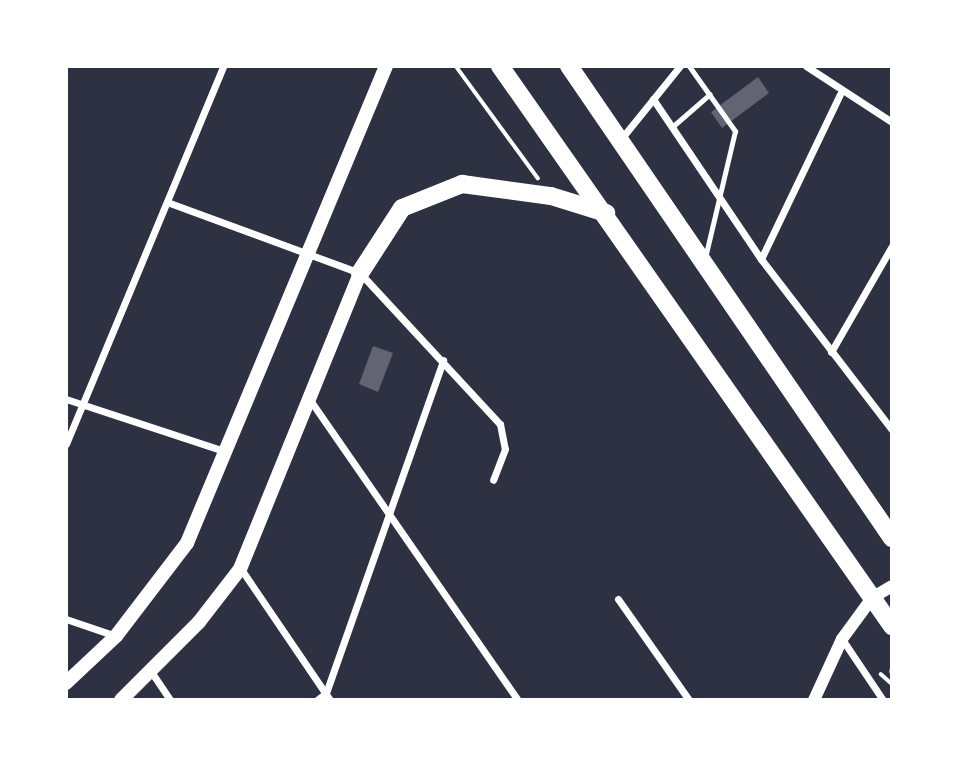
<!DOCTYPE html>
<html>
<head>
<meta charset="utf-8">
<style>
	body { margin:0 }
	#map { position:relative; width:958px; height:766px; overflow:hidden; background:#2d3142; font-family:Poppins,sans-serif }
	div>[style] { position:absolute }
	.building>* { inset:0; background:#626471 }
	.path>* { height:3.5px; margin:-1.75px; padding:0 1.75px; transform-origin:1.75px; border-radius:1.75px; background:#fff }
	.service>* { height:5px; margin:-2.5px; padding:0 2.5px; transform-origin:2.5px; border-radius:2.5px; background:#fff }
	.minor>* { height:7px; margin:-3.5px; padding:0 3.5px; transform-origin:3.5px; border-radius:3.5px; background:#fff }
	.tertiary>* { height:12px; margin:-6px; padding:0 6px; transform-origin:6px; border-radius:6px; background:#fff }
	.secondary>* { height:14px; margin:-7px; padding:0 7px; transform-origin:7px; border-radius:7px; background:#fff }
	.trunk>* { height:18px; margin:-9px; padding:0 9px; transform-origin:9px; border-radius:9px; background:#fff }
	span { translate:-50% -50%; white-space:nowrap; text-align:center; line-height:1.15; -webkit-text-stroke:5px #fff; paint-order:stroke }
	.frame { position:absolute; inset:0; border:68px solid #fff; pointer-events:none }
</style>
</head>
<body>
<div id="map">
	<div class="building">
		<div style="clip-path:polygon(758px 77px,769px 93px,722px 128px,711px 112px)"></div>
		<div style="clip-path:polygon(373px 346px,393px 353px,378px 392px,359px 384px)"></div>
	</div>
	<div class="path">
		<div style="left:456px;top:66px;width:139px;rotate:53.8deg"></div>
		<div style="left:892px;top:670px;width:2px;rotate:90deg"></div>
		<div style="left:881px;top:674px;width:15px;rotate:42deg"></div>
	</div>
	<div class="service">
		<div style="left:689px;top:66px;width:80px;rotate:54.7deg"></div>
		<div style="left:735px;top:131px;width:130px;rotate:103.3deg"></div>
		<div style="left:672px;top:127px;width:50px;rotate:-41deg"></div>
	</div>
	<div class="minor">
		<div style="left:806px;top:66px;width:103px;rotate:33.1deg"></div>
		<div style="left:653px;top:99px;width:193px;rotate:56deg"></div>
		<div style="left:761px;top:259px;width:215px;rotate:52.5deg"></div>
		<div style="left:621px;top:139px;width:94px;rotate:-51.1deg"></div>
		<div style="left:167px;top:202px;width:206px;rotate:20.2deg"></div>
		<div style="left:360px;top:273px;width:206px;rotate:47.2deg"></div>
		<div style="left:500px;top:424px;width:25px;rotate:79deg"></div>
		<div style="left:505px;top:449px;width:33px;rotate:111deg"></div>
		<div style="left:761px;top:259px;width:183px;rotate:-64.4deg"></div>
		<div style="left:831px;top:352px;width:122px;rotate:-60.1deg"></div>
		<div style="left:66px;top:399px;width:166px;rotate:18.2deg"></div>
		<div style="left:310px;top:400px;width:365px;rotate:55.3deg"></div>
		<div style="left:66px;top:444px;width:409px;rotate:-67.4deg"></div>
		<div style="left:241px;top:569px;width:158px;rotate:55.8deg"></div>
		<div style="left:618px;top:599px;width:123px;rotate:54.9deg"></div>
		<div style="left:66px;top:619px;width:53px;rotate:18.8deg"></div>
		<div style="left:842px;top:639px;width:73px;rotate:56.1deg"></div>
		<div style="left:152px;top:673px;width:32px;rotate:56deg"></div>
		<div style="left:317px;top:700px;width:11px;rotate:-38deg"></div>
		<div style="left:326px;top:693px;width:353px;rotate:-70.6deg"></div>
	</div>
	<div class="tertiary">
		<div style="left:814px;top:700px;width:67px;rotate:-65.3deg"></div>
		<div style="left:842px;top:639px;width:51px;rotate:-53.8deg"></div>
		<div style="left:872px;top:598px;width:23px;rotate:-31deg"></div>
	</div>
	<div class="secondary">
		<div style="left:66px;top:683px;width:69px;rotate:-43.2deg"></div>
		<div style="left:116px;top:636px;width:117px;rotate:-52.6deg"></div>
		<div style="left:187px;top:543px;width:517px;rotate:-67.35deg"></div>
		<div style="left:121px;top:700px;width:110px;rotate:-45deg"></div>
		<div style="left:199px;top:622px;width:67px;rotate:-52.3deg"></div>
		<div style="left:240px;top:569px;width:319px;rotate:-67.9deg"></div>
	</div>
	<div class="trunk">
		<div style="left:500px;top:66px;width:684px;rotate:55.01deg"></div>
		<div style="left:569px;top:66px;width:572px;rotate:55.62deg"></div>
		<div style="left:360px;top:273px;width:77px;rotate:-57.1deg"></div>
		<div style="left:402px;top:208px;width:65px;rotate:-21.8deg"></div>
		<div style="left:462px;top:184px;width:90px;rotate:7.7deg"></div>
		<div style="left:551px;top:196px;width:58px;rotate:17.2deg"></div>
	</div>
	<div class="frame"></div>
</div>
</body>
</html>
